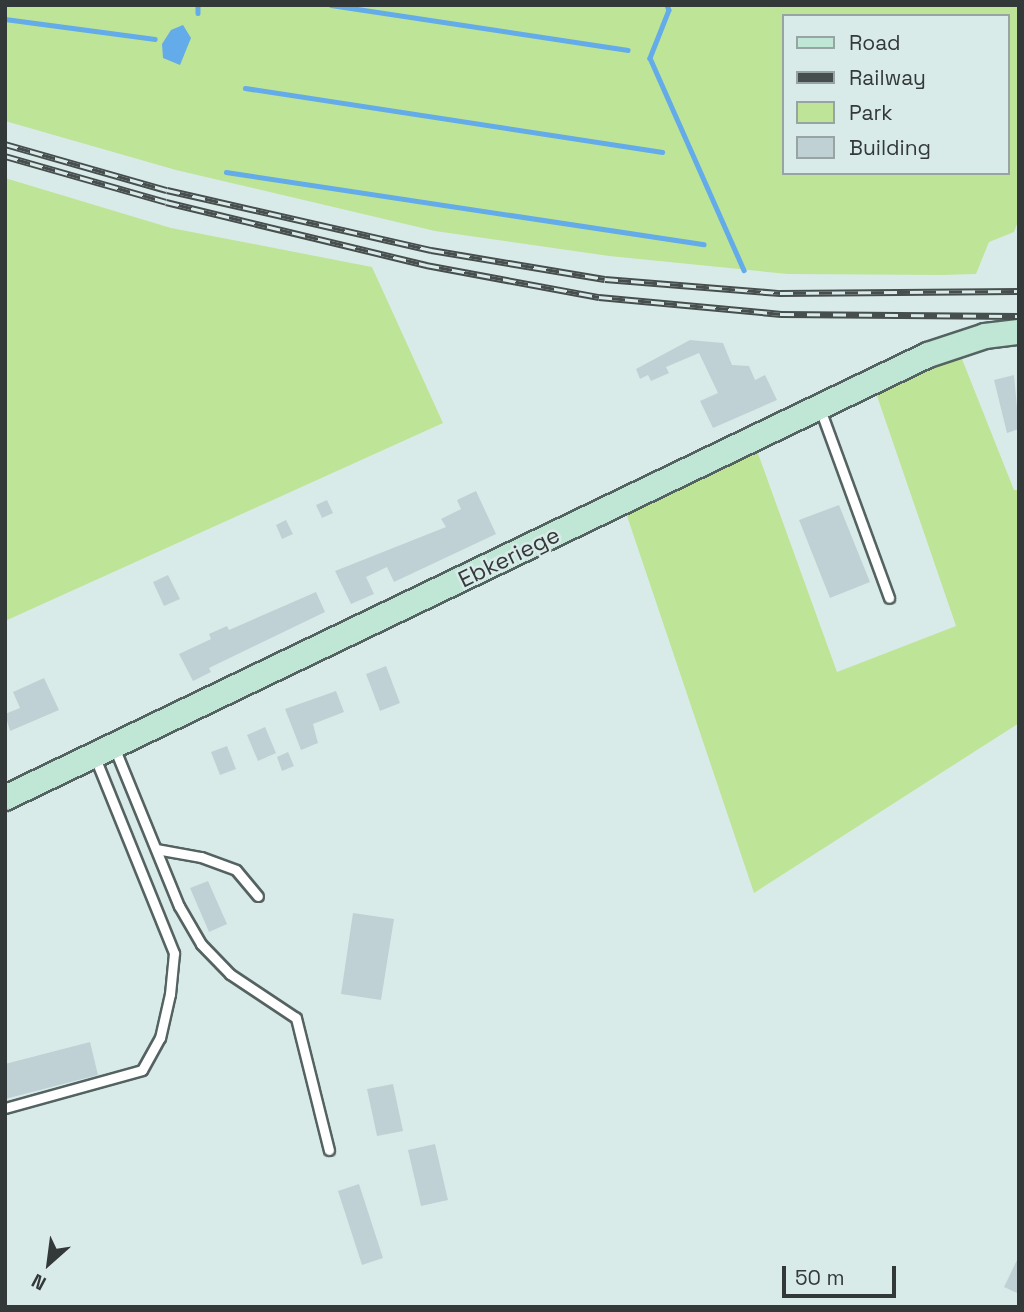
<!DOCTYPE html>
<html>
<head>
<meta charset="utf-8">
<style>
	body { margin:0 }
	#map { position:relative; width:1024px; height:1312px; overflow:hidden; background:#d9ebe9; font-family:"Space Grotesk",sans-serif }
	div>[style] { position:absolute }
	.green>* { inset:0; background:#bee498 }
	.water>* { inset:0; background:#63abe9 }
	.stream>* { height:4.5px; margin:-2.25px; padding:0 2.25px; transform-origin:2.25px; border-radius:2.25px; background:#63abe9 }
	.building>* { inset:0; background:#c0d1d5 }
	.roads { filter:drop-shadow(2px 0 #546361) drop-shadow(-2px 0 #546361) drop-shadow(0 2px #546361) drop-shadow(0 -2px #546361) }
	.lane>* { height:9px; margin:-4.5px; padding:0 4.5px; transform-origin:4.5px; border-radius:4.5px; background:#fff }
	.secondary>* { height:24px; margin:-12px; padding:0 12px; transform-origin:12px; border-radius:12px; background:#c0e6d5 }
	.rail>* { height:7px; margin-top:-3.5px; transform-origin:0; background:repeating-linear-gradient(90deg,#d9ebe9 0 13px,#474f4e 0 26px); box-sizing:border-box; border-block:2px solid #474f4e }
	span { translate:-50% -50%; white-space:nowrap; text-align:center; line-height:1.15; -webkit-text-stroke:5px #d9ebe9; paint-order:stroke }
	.street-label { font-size:23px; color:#333939 }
	.frame { position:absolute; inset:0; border:7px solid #333939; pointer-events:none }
	.legend { position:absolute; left:782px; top:14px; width:228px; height:161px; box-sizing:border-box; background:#d9ebe9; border:2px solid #97a4a3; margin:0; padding:9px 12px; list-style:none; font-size:21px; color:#333939 }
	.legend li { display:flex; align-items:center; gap:14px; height:35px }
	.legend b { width:35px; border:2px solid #97a4a3 }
	.north { position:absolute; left:14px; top:1228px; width:70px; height:70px; -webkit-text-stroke:5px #d9ebe9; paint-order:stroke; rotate:208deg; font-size:19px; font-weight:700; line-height:28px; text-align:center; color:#333939 }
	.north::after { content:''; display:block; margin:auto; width:24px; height:32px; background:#333939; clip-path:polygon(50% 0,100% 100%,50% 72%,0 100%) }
	.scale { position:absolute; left:782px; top:1266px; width:114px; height:32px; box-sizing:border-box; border:4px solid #333939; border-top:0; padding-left:9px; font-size:21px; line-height:24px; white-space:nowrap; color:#333939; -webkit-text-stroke:5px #d9ebe9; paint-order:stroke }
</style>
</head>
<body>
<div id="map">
	<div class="green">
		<div style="clip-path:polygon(evenodd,5px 5px,1019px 5px,1019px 219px,1014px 232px,989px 242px,976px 274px,942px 275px,788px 274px,609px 256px,435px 231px,176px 170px,5px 121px,5px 5px,784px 16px,1008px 16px,1008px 173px,784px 173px,784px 16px)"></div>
		<div style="clip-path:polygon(5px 178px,171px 228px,372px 267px,443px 423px,5px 621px)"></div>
		<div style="clip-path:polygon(960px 354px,1014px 490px,1019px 490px,1019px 723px,754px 893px,626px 513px,756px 448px,837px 672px,956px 626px,876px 393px)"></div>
	</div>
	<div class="water">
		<div style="clip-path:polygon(183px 25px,191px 38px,180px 65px,163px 58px,162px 44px,171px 30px)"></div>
	</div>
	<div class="stream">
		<div style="left:198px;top:5px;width:8px;rotate:90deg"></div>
		<div style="left:331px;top:5px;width:300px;rotate:8.6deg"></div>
		<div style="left:667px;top:5px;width:5px;rotate:68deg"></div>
		<div style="left:669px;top:10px;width:52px;rotate:111.6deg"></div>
		<div style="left:650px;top:58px;width:232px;rotate:66.1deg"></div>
		<div style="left:5px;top:19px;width:151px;rotate:7.6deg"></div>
		<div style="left:245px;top:88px;width:422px;rotate:8.7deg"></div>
		<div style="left:226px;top:172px;width:483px;rotate:8.6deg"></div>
	</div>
	<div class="building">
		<div style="clip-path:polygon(690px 340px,723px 343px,732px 365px,749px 366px,755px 380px,765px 375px,777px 400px,713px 428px,700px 401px,718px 393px,699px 353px,666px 367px,669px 373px,651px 381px,648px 375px,640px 379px,636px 369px)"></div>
		<div style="clip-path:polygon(1014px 375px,1019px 429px,1007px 433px,994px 380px)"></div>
		<div style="clip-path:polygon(476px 491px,496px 534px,394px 582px,387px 567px,366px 577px,374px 594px,351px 604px,335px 571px,446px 527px,441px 519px,461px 509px,457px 500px)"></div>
		<div style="clip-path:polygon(327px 500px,333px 513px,322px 518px,316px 505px)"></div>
		<div style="clip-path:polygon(839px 505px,870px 582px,830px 598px,799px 520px)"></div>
		<div style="clip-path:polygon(286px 520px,293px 534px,282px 539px,276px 525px)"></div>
		<div style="clip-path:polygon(168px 575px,180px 599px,164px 606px,153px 582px)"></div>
		<div style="clip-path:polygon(316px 592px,325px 612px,209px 668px,211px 672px,193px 681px,179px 654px,211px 639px,209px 634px,227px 626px,229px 630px)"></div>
		<div style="clip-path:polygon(386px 666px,400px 703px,380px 711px,366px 674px)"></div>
		<div style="clip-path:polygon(44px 678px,59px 710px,10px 731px,5px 714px,20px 708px,13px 692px)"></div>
		<div style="clip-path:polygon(336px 691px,344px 712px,313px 724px,318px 743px,301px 750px,285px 709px)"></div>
		<div style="clip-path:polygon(265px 727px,276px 753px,258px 761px,247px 735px)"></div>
		<div style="clip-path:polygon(227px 746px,236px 769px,220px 775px,211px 752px)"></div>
		<div style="clip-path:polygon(288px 752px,294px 766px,282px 771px,277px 757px)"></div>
		<div style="clip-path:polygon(208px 881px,227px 924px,209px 932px,190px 888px)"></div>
		<div style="clip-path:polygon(353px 913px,394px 919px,381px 1000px,341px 994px)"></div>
		<div style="clip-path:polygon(90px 1042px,98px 1075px,5px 1099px,5px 1064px)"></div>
		<div style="clip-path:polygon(393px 1084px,403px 1131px,377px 1136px,367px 1089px)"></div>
		<div style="clip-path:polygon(435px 1144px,448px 1200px,421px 1206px,408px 1150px)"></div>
		<div style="clip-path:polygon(359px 1184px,383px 1258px,362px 1265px,338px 1191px)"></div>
		<div style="clip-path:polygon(1019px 1256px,1019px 1294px,1004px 1287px)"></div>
	</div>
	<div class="roads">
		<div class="lane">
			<div style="left:820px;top:409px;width:201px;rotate:69.9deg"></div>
			<div style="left:114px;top:747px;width:172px;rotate:67.8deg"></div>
			<div style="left:179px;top:906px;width:44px;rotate:59.9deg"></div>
			<div style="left:201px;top:944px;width:42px;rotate:46deg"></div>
			<div style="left:230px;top:974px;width:79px;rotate:33.7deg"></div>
			<div style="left:296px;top:1018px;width:136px;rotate:76deg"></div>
			<div style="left:156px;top:849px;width:46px;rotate:10.1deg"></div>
			<div style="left:201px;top:857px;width:37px;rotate:20deg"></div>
			<div style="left:236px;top:870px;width:34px;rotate:50deg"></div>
			<div style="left:5px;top:1108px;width:142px;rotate:-15.5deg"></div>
			<div style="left:142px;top:1070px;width:37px;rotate:-61deg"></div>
			<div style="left:160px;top:1038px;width:45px;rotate:-77.2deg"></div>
			<div style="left:170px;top:994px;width:41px;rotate:-84.4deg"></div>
			<div style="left:174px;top:953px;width:211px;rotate:-112deg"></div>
		</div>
		<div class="secondary">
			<div style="left:5px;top:798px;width:1024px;rotate:-25.64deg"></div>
			<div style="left:928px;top:355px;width:60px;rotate:-18.4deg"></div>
			<div style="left:985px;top:336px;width:34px;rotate:-7deg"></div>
		</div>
	</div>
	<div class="rail">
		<div style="left:5px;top:144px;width:168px;rotate:15.9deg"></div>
		<div style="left:167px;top:190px;width:271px;rotate:12.8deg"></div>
		<div style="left:431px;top:250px;width:176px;rotate:9.5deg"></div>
		<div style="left:605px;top:279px;width:176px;rotate:4.6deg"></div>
		<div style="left:780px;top:293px;width:239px;rotate:-0.5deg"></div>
		<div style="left:5px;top:156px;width:167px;rotate:15.9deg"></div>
		<div style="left:166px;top:202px;width:268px;rotate:13.6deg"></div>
		<div style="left:426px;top:265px;width:176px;rotate:10.5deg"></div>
		<div style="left:599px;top:297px;width:183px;rotate:5.3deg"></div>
		<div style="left:781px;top:314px;width:238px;rotate:0.5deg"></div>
	</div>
	<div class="street-label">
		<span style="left:509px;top:557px;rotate:-26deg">Ebkeriege</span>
	</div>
	<div class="frame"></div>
	<ul class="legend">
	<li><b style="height:9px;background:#c0e6d5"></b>Road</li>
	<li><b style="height:9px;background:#474f4e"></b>Railway</li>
	<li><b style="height:19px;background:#bee498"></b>Park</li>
	<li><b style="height:19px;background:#c0d1d5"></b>Building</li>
	</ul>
	<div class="north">N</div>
	<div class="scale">50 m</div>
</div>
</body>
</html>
